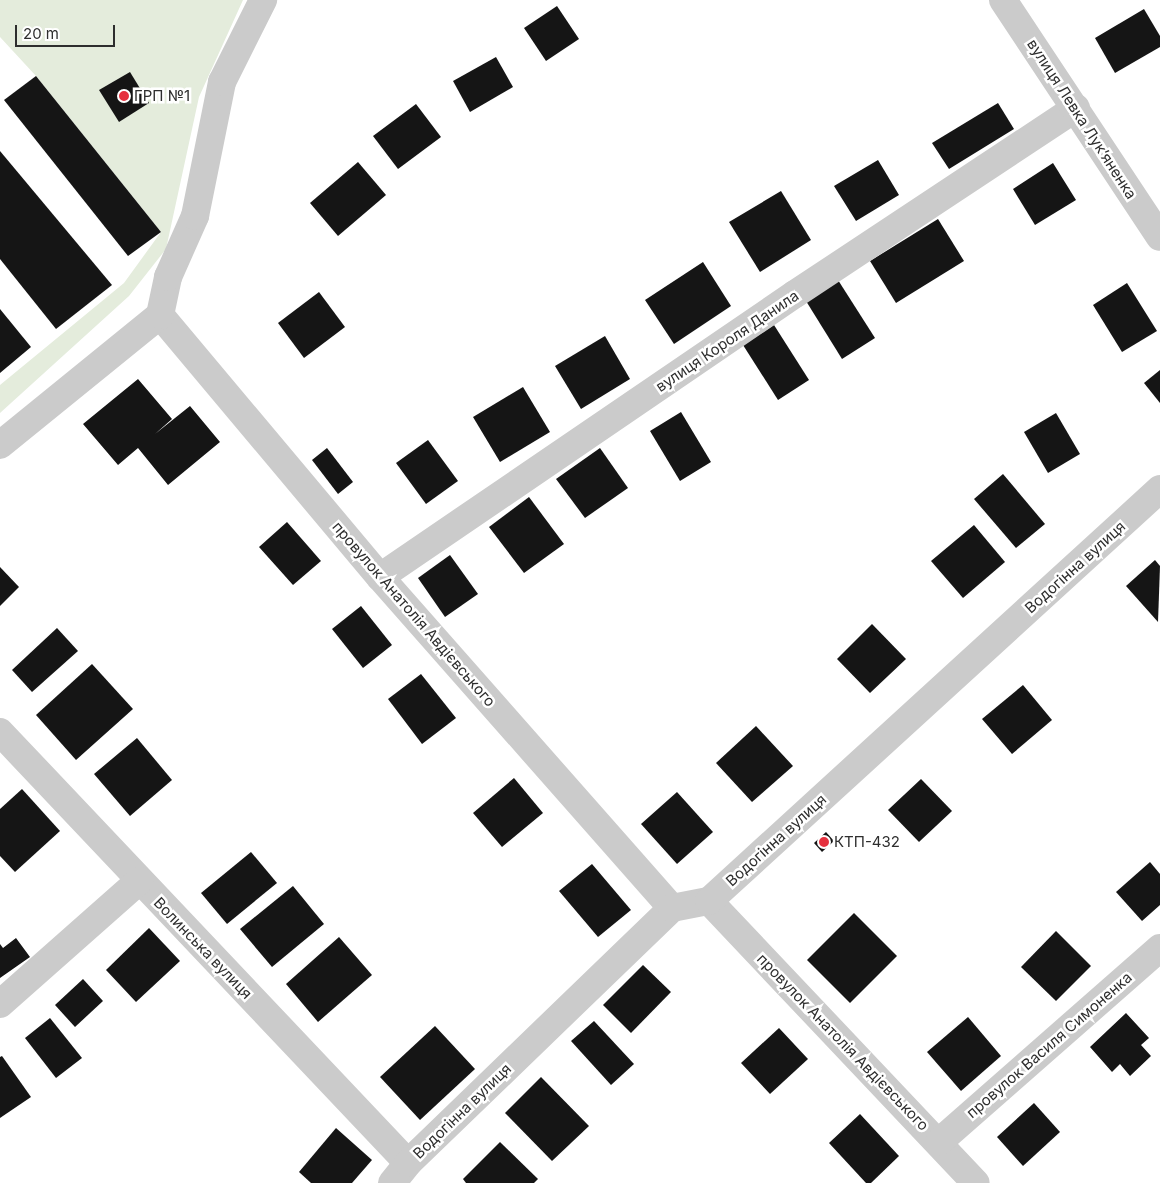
<!DOCTYPE html>
<html>
<head>
<meta charset="utf-8">
<style>
	body { margin:0 }
	#map { position:relative; width:1160px; height:1183px; overflow:hidden; background:#fff; font-family:Inter,sans-serif }
	div>[style] { position:absolute }
	.green>* { inset:0; background:#e4ecdc }
	.building>* { inset:0; background:#151515 }
	.minor>* { height:28px; margin:-14px; padding:0 14px; transform-origin:14px; border-radius:14px; background:#cbcbcb }
	.tertiary>* { height:28px; margin:-14px; padding:0 14px; transform-origin:14px; border-radius:14px; background:#cbcbcb }
	.dots>* { width:14px; height:14px; translate:-50% -50%; box-sizing:border-box; border:2px solid #fff; border-radius:50% }
	span { translate:-50% -50%; white-space:nowrap; text-align:center; line-height:1.15; -webkit-text-stroke:5px #fff; paint-order:stroke }
	.poi-label { font-size:15px; color:#2e2e2e }
	.left { translate:0 -50%; text-align:left }
	.street-label { font-size:15px; color:#2e2e2e }
	.scale { position:absolute; left:15px; top:25px; width:100px; height:22px; box-sizing:border-box; border:2px solid #2e2e2e; border-top:0; padding-left:6px; font-size:15px; line-height:18px; white-space:nowrap; color:#2e2e2e; -webkit-text-stroke:4px #fff; paint-order:stroke }
</style>
</head>
<body>
<div id="map">
	<div class="green">
		<div style="clip-path:polygon(0 0,243px 0,199px 97px,166px 249px,129px 296px,0 413px,0 385px,124px 283px,161px 232px,36px 76px,0 37px)"></div>
	</div>
	<div class="building">
		<div style="clip-path:polygon(557px 6px,579px 39px,546px 61px,524px 28px)"></div>
		<div style="clip-path:polygon(1144px 9px,1160px 36px,1160px 47px,1115px 73px,1095px 38px)"></div>
		<div style="clip-path:polygon(496px 57px,513px 87px,470px 112px,453px 81px)"></div>
		<div style="clip-path:polygon(130px 72px,149px 103px,119px 122px,99px 90px)"></div>
		<div style="clip-path:polygon(36px 76px,161px 232px,128px 256px,4px 100px)"></div>
		<div style="clip-path:polygon(998px 103px,1014px 129px,949px 169px,932px 143px)"></div>
		<div style="clip-path:polygon(416px 104px,441px 137px,398px 169px,373px 136px)"></div>
		<div style="clip-path:polygon(0 151px,112px 285px,56px 329px,0 259px)"></div>
		<div style="clip-path:polygon(878px 160px,899px 195px,856px 221px,834px 186px)"></div>
		<div style="clip-path:polygon(358px 162px,386px 195px,338px 236px,310px 203px)"></div>
		<div style="clip-path:polygon(1053px 163px,1076px 200px,1035px 225px,1013px 189px)"></div>
		<div style="clip-path:polygon(781px 191px,811px 240px,760px 272px,729px 222px)"></div>
		<div style="clip-path:polygon(938px 219px,964px 261px,896px 303px,870px 261px)"></div>
		<div style="clip-path:polygon(703px 262px,731px 306px,674px 344px,645px 300px)"></div>
		<div style="clip-path:polygon(838px 280px,875px 338px,842px 359px,806px 301px)"></div>
		<div style="clip-path:polygon(1127px 283px,1157px 331px,1122px 352px,1093px 305px)"></div>
		<div style="clip-path:polygon(319px 292px,345px 327px,304px 358px,278px 323px)"></div>
		<div style="clip-path:polygon(0 309px,31px 347px,0 373px)"></div>
		<div style="clip-path:polygon(774px 325px,809px 380px,778px 400px,743px 345px)"></div>
		<div style="clip-path:polygon(605px 336px,630px 379px,581px 409px,555px 366px)"></div>
		<div style="clip-path:polygon(1160px 370px,1160px 403px,1144px 383px)"></div>
		<div style="clip-path:polygon(138px 379px,172px 419px,155px 434px,190px 406px,220px 442px,168px 485px,138px 448px,118px 465px,83px 424px)"></div>
		<div style="clip-path:polygon(523px 387px,550px 432px,500px 462px,473px 417px)"></div>
		<div style="clip-path:polygon(681px 412px,711px 462px,680px 481px,650px 431px)"></div>
		<div style="clip-path:polygon(1056px 413px,1080px 454px,1048px 473px,1024px 432px)"></div>
		<div style="clip-path:polygon(428px 440px,458px 481px,426px 504px,396px 463px)"></div>
		<div style="clip-path:polygon(327px 448px,353px 482px,338px 494px,312px 460px)"></div>
		<div style="clip-path:polygon(600px 448px,628px 488px,585px 518px,556px 479px)"></div>
		<div style="clip-path:polygon(1003px 474px,1045px 524px,1016px 548px,974px 499px)"></div>
		<div style="clip-path:polygon(529px 497px,564px 544px,524px 573px,489px 527px)"></div>
		<div style="clip-path:polygon(287px 522px,321px 561px,293px 585px,259px 547px)"></div>
		<div style="clip-path:polygon(974px 525px,1005px 562px,963px 598px,931px 561px)"></div>
		<div style="clip-path:polygon(450px 555px,478px 594px,445px 617px,418px 578px)"></div>
		<div style="clip-path:polygon(1155px 560px,1160px 566px,1158px 622px,1126px 586px)"></div>
		<div style="clip-path:polygon(0 567px,19px 587px,0 606px)"></div>
		<div style="clip-path:polygon(361px 606px,392px 645px,363px 668px,332px 629px)"></div>
		<div style="clip-path:polygon(872px 624px,906px 659px,870px 693px,837px 659px)"></div>
		<div style="clip-path:polygon(57px 628px,78px 651px,32px 692px,12px 670px)"></div>
		<div style="clip-path:polygon(92px 664px,133px 709px,76px 760px,36px 715px)"></div>
		<div style="clip-path:polygon(421px 674px,456px 718px,422px 744px,388px 699px)"></div>
		<div style="clip-path:polygon(1023px 685px,1052px 720px,1012px 754px,982px 719px)"></div>
		<div style="clip-path:polygon(756px 726px,793px 766px,752px 802px,716px 763px)"></div>
		<div style="clip-path:polygon(137px 738px,172px 780px,130px 816px,94px 774px)"></div>
		<div style="clip-path:polygon(514px 778px,543px 813px,502px 847px,473px 813px)"></div>
		<div style="clip-path:polygon(921px 779px,952px 811px,919px 842px,888px 810px)"></div>
		<div style="clip-path:polygon(22px 789px,60px 831px,15px 872px,0 856px,0 809px)"></div>
		<div style="clip-path:polygon(677px 792px,713px 832px,677px 864px,641px 824px)"></div>
		<div style="clip-path:polygon(826px 832px,834px 841px,822px 852px,814px 843px)"></div>
		<div style="clip-path:polygon(251px 852px,277px 883px,227px 924px,201px 893px)"></div>
		<div style="clip-path:polygon(1150px 862px,1160px 874px,1160px 905px,1142px 921px,1116px 892px)"></div>
		<div style="clip-path:polygon(592px 864px,631px 910px,598px 937px,559px 891px)"></div>
		<div style="clip-path:polygon(293px 886px,324px 924px,272px 967px,240px 929px)"></div>
		<div style="clip-path:polygon(854px 913px,897px 956px,850px 1003px,807px 960px)"></div>
		<div style="clip-path:polygon(149px 928px,180px 961px,136px 1002px,106px 970px)"></div>
		<div style="clip-path:polygon(1056px 931px,1091px 966px,1056px 1001px,1021px 967px)"></div>
		<div style="clip-path:polygon(339px 937px,372px 975px,318px 1022px,286px 984px)"></div>
		<div style="clip-path:polygon(16px 938px,30px 957px,0 978px,0 944px,3px 948px)"></div>
		<div style="clip-path:polygon(643px 965px,671px 992px,631px 1033px,603px 1005px)"></div>
		<div style="clip-path:polygon(83px 979px,103px 1001px,75px 1027px,55px 1005px)"></div>
		<div style="clip-path:polygon(1126px 1013px,1149px 1038px,1141px 1045px,1151px 1056px,1130px 1076px,1120px 1064px,1112px 1072px,1090px 1047px)"></div>
		<div style="clip-path:polygon(968px 1017px,1001px 1056px,961px 1091px,927px 1052px)"></div>
		<div style="clip-path:polygon(50px 1018px,82px 1058px,56px 1078px,25px 1038px)"></div>
		<div style="clip-path:polygon(594px 1021px,634px 1064px,611px 1085px,571px 1041px)"></div>
		<div style="clip-path:polygon(435px 1026px,475px 1069px,420px 1120px,380px 1077px)"></div>
		<div style="clip-path:polygon(779px 1028px,808px 1059px,770px 1094px,741px 1063px)"></div>
		<div style="clip-path:polygon(2px 1056px,31px 1097px,0 1118px,0 1057px)"></div>
		<div style="clip-path:polygon(541px 1077px,589px 1126px,552px 1161px,505px 1113px)"></div>
		<div style="clip-path:polygon(1034px 1103px,1060px 1132px,1023px 1166px,997px 1137px)"></div>
		<div style="clip-path:polygon(860px 1114px,899px 1156px,871px 1183px,866px 1183px,829px 1143px)"></div>
		<div style="clip-path:polygon(336px 1128px,372px 1160px,352px 1183px,311px 1183px,299px 1172px)"></div>
		<div style="clip-path:polygon(500px 1142px,538px 1179px,534px 1183px,466px 1183px,463px 1179px)"></div>
	</div>
	<div class="minor">
		<div style="left:160px;top:315px;width:342px;rotate:50deg"></div>
		<div style="left:380px;top:577px;width:441px;rotate:48.6deg"></div>
		<div style="left:0;top:445px;width:206px;rotate:-39.1deg"></div>
		<div style="left:160px;top:315px;width:39px;rotate:-78deg"></div>
		<div style="left:168px;top:277px;width:67px;rotate:-66.1deg"></div>
		<div style="left:195px;top:216px;width:137px;rotate:-78.6deg"></div>
		<div style="left:222px;top:82px;width:92px;rotate:-63.4deg"></div>
		<div style="left:380px;top:577px;width:502px;rotate:-34.29deg"></div>
		<div style="left:795px;top:294px;width:337px;rotate:-33.5deg"></div>
		<div style="left:0;top:732px;width:593px;rotate:46.57deg"></div>
		<div style="left:709px;top:901px;width:388px;rotate:46.6deg"></div>
		<div style="left:0;top:1004px;width:186px;rotate:-41.5deg"></div>
		<div style="left:939px;top:1142px;width:294px;rotate:-41.3deg"></div>
		<div style="left:392px;top:1183px;width:26px;rotate:-51deg"></div>
		<div style="left:408px;top:1163px;width:367px;rotate:-44deg"></div>
		<div style="left:672px;top:908px;width:38px;rotate:-11deg"></div>
		<div style="left:709px;top:901px;width:611px;rotate:-42.41deg"></div>
	</div>
	<div class="tertiary">
		<div style="left:1003px;top:0;width:284px;rotate:56.5deg"></div>
	</div>
	<div class="dots">
		<div style="left:124px;top:96px;background:#e5303e"></div>
		<div style="left:824px;top:842px;background:#e5303e"></div>
	</div>
	<div class="poi-label">
		<span class="left" style="left:134px;top:96px">ГРП №1</span>
		<span class="left" style="left:834px;top:842px">КТП-432</span>
	</div>
	<div class="street-label">
		<span style="left:1082px;top:119px;rotate:57deg">вулиця Левка Лукʼяненка</span>
		<span style="left:727px;top:341px;rotate:-34deg">вулиця Короля Данила</span>
		<span style="left:1075px;top:567px;rotate:-42deg">Водогінна вулиця</span>
		<span style="left:414px;top:614px;rotate:49deg">провулок Анатолія Авдієвського</span>
		<span style="left:776px;top:840px;rotate:-42deg">Водогінна вулиця</span>
		<span style="left:203px;top:948px;rotate:46deg">Волинська вулиця</span>
		<span style="left:843px;top:1042px;rotate:46deg">провулок Анатолія Авдієвського</span>
		<span style="left:1049px;top:1045px;rotate:-41deg">провулок Василя Симоненка</span>
		<span style="left:462px;top:1111px;rotate:-44deg">Водогінна вулиця</span>
	</div>
	<div class="scale">20 m</div>
</div>
</body>
</html>
